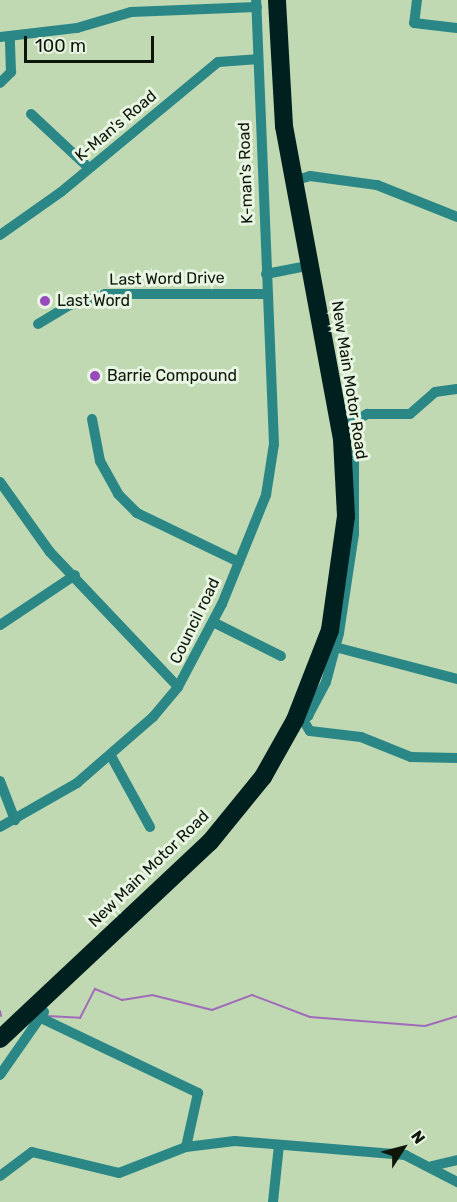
<!DOCTYPE html>
<html>
<head>
<meta charset="utf-8">
<style>
	body { margin:0 }
	#map { position:relative; width:457px; height:1202px; overflow:hidden; background:#c0d9b3; font-family:Rubik,sans-serif }
	div>[style] { position:absolute }
	.stream>* { height:2px; margin:-1px; padding:0 1px; transform-origin:1px; border-radius:1px; background:#a06bb8 }
	.street>* { height:10px; margin:-5px; padding:0 5px; transform-origin:5px; border-radius:5px; background:#2b8786 }
	.highway>* { height:18px; margin:-9px; padding:0 9px; transform-origin:9px; border-radius:9px; background:#002020 }
	.dots>* { width:16px; height:16px; translate:-50% -50%; box-sizing:border-box; border:3px solid #e8f5e2; border-radius:50% }
	span { translate:-50% -50%; white-space:nowrap; text-align:center; line-height:1.15; -webkit-text-stroke:6px #e8f5e2; paint-order:stroke }
	.street-label { font-size:16px; color:#0e1609 }
	.poi-label { font-size:16px; color:#0e1609 }
	.left { translate:0 -50%; text-align:left }
	.north { position:absolute; left:373px; top:1118px; width:60px; height:60px; -webkit-text-stroke:4px #e8f5e2; paint-order:stroke; rotate:54deg; font-size:16px; font-weight:700; line-height:24px; text-align:center; color:#0e1609 }
	.north::after { content:''; display:block; margin:auto; width:21px; height:27px; background:#0e1609; clip-path:polygon(50% 0,100% 100%,50% 72%,0 100%) }
	.scale { position:absolute; left:24px; top:36px; width:130px; height:27px; box-sizing:border-box; border:3px solid #0e1609; border-top:0; padding-left:8px; font-size:18px; line-height:21px; white-space:nowrap; color:#0e1609; -webkit-text-stroke:4px #e8f5e2; paint-order:stroke }
</style>
</head>
<body>
<div id="map">
	<div class="stream">
		<div style="left:0;top:1011px;width:5px;rotate:79deg"></div>
		<div style="left:47px;top:1016px;width:33px;rotate:3deg"></div>
		<div style="left:80px;top:1018px;width:33px;rotate:-63deg"></div>
		<div style="left:95px;top:989px;width:29px;rotate:22deg"></div>
		<div style="left:122px;top:1000px;width:30px;rotate:-9deg"></div>
		<div style="left:152px;top:995px;width:62px;rotate:14deg"></div>
		<div style="left:212px;top:1010px;width:43px;rotate:-20.6deg"></div>
		<div style="left:252px;top:995px;width:62px;rotate:20.8deg"></div>
		<div style="left:310px;top:1017px;width:115px;rotate:4.5deg"></div>
		<div style="left:425px;top:1026px;width:34px;rotate:-17deg"></div>
	</div>
	<div class="street">
		<div style="left:417px;top:0;width:23px;rotate:97deg"></div>
		<div style="left:414px;top:23px;width:43px;rotate:6.6deg"></div>
		<div style="left:0;top:37px;width:78px;rotate:-6.7deg"></div>
		<div style="left:77px;top:28px;width:56px;rotate:-16.5deg"></div>
		<div style="left:131px;top:12px;width:126px;rotate:-2.3deg"></div>
		<div style="left:0;top:83px;width:16px;rotate:-45deg"></div>
		<div style="left:11px;top:72px;width:36px;rotate:-92deg"></div>
		<div style="left:31px;top:114px;width:79px;rotate:43deg"></div>
		<div style="left:293px;top:181px;width:18px;rotate:-16deg"></div>
		<div style="left:310px;top:176px;width:68px;rotate:7.7deg"></div>
		<div style="left:377px;top:185px;width:86px;rotate:21.8deg"></div>
		<div style="left:0;top:235px;width:75px;rotate:-35.2deg"></div>
		<div style="left:61px;top:192px;width:204px;rotate:-39.6deg"></div>
		<div style="left:218px;top:62px;width:40px;rotate:-4.3deg"></div>
		<div style="left:266px;top:274px;width:37px;rotate:-11deg"></div>
		<div style="left:38px;top:324px;width:37px;rotate:-31deg"></div>
		<div style="left:70px;top:305px;width:37px;rotate:-17deg"></div>
		<div style="left:105px;top:294px;width:162px"></div>
		<div style="left:92px;top:419px;width:43px;rotate:79.2deg"></div>
		<div style="left:100px;top:461px;width:38px;rotate:61deg"></div>
		<div style="left:118px;top:494px;width:27px;rotate:45deg"></div>
		<div style="left:137px;top:513px;width:113px;rotate:25.7deg"></div>
		<div style="left:345px;top:438px;width:15px;rotate:-74deg"></div>
		<div style="left:349px;top:424px;width:21px;rotate:-29deg"></div>
		<div style="left:367px;top:414px;width:43px"></div>
		<div style="left:410px;top:414px;width:33px;rotate:-41deg"></div>
		<div style="left:435px;top:392px;width:22px;rotate:-8deg"></div>
		<div style="left:0;top:482px;width:86px;rotate:54.5deg"></div>
		<div style="left:50px;top:552px;width:186px;rotate:46.5deg"></div>
		<div style="left:213px;top:622px;width:76px;rotate:26.6deg"></div>
		<div style="left:0;top:625px;width:90px;rotate:-33.7deg"></div>
		<div style="left:335px;top:647px;width:126px;rotate:14.7deg"></div>
		<div style="left:295px;top:720px;width:14px;rotate:-17deg"></div>
		<div style="left:308px;top:716px;width:38px;rotate:-62deg"></div>
		<div style="left:326px;top:682px;width:51px;rotate:-75.1deg"></div>
		<div style="left:339px;top:633px;width:100px;rotate:-81.4deg"></div>
		<div style="left:354px;top:534px;width:74px;rotate:-90deg"></div>
		<div style="left:354px;top:460px;width:21px;rotate:-118deg"></div>
		<div style="left:303px;top:720px;width:13px;rotate:58deg"></div>
		<div style="left:310px;top:731px;width:51px;rotate:6.7deg"></div>
		<div style="left:361px;top:737px;width:54px;rotate:21.8deg"></div>
		<div style="left:411px;top:757px;width:46px;rotate:1.2deg"></div>
		<div style="left:111px;top:756px;width:81px;rotate:61.2deg"></div>
		<div style="left:0;top:781px;width:42px;rotate:69deg"></div>
		<div style="left:0;top:827px;width:89px;rotate:-29.7deg"></div>
		<div style="left:77px;top:783px;width:101px;rotate:-41deg"></div>
		<div style="left:153px;top:717px;width:39px;rotate:-50deg"></div>
		<div style="left:178px;top:687px;width:94px;rotate:-62.1deg"></div>
		<div style="left:222px;top:604px;width:118px;rotate:-68deg"></div>
		<div style="left:266px;top:495px;width:52px;rotate:-81.1deg"></div>
		<div style="left:274px;top:444px;width:444px;rotate:-92.3deg"></div>
		<div style="left:43px;top:1019px;width:172px;rotate:25.5deg"></div>
		<div style="left:198px;top:1093px;width:55px;rotate:102.5deg"></div>
		<div style="left:0;top:1075px;width:77px;rotate:-55.1deg"></div>
		<div style="left:432px;top:1166px;width:26px;rotate:-13deg"></div>
		<div style="left:0;top:1176px;width:40px;rotate:-37deg"></div>
		<div style="left:32px;top:1152px;width:89px;rotate:13.6deg"></div>
		<div style="left:119px;top:1173px;width:72px;rotate:-21.2deg"></div>
		<div style="left:186px;top:1147px;width:49px;rotate:-7deg"></div>
		<div style="left:235px;top:1141px;width:171px;rotate:4.7deg"></div>
		<div style="left:405px;top:1155px;width:59px;rotate:27.4deg"></div>
		<div style="left:273px;top:1202px;width:57px;rotate:-84deg"></div>
	</div>
	<div class="highway">
		<div style="left:0;top:1039px;width:288px;rotate:-43.2deg"></div>
		<div style="left:210px;top:842px;width:84px;rotate:-50.8deg"></div>
		<div style="left:263px;top:777px;width:65px;rotate:-60.7deg"></div>
		<div style="left:295px;top:720px;width:97px;rotate:-68.7deg"></div>
		<div style="left:330px;top:630px;width:115px;rotate:-82deg"></div>
		<div style="left:346px;top:516px;width:77px;rotate:-93deg"></div>
		<div style="left:342px;top:439px;width:318px;rotate:-100.5deg"></div>
		<div style="left:284px;top:126px;width:126px;rotate:-93.2deg"></div>
	</div>
	<div class="dots">
		<div style="left:45px;top:301px;background:#994aba"></div>
		<div style="left:95px;top:376px;background:#994aba"></div>
	</div>
	<div class="street-label">
		<span style="left:116px;top:126px;rotate:-40deg">K-Man's Road</span>
		<span style="left:246px;top:173px;rotate:-92deg">K-man's Road</span>
		<span style="left:167px;top:279px;rotate:-1deg">Last Word Drive</span>
		<span style="left:349px;top:380px;rotate:81deg">New Main Motor Road</span>
		<span style="left:195px;top:621px;rotate:-64deg">Council road</span>
		<span style="left:149px;top:869px;rotate:-44deg">New Main Motor Road</span>
	</div>
	<div class="poi-label">
		<span class="left" style="left:57px;top:301px">Last Word</span>
		<span class="left" style="left:107px;top:376px">Barrie Compound</span>
	</div>
	<div class="north">N</div>
	<div class="scale">100 m</div>
</div>
</body>
</html>
